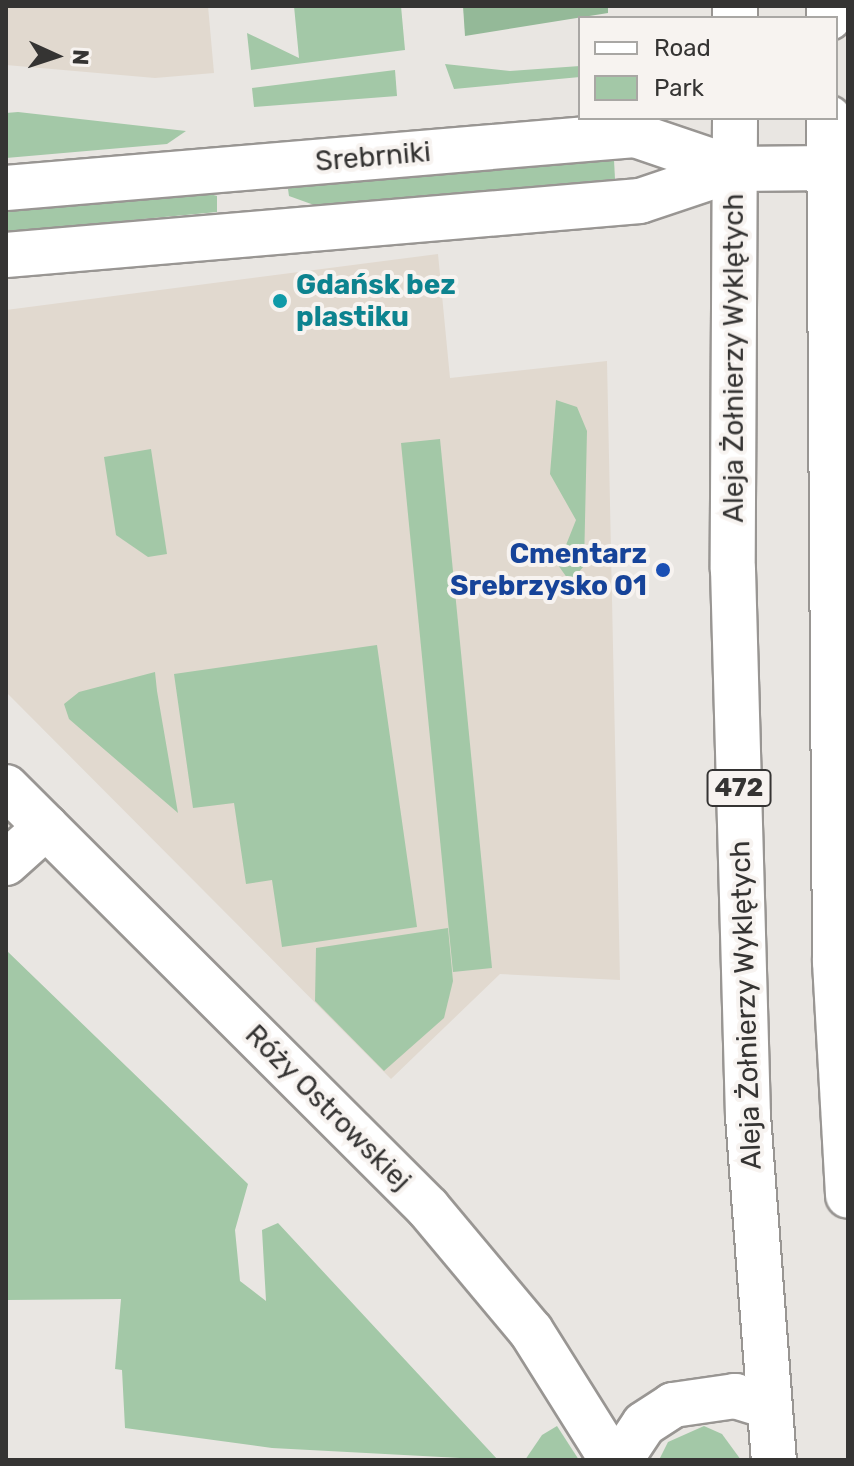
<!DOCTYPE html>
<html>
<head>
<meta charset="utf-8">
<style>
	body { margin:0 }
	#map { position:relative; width:854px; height:1466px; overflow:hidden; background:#e9e6e2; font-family:Rubik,sans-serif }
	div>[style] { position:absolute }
	.built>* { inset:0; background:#e1d9cf }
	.green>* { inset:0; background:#a3c8a7 }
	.forest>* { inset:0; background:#94b998 }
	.roads { filter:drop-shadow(2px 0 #999693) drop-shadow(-2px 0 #999693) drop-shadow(0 2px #999693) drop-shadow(0 -2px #999693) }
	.minor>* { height:44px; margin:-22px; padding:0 22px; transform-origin:22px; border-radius:22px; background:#fff }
	.major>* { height:44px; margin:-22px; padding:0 22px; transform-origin:22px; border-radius:22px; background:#fff }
	.dots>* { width:22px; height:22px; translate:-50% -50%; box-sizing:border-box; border:4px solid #f7f3f0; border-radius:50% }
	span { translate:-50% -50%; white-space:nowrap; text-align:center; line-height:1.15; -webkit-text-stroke:8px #f7f3f0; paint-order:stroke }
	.shield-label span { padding:2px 6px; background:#f7f3f0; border:2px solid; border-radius:6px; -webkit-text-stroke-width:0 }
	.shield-label { font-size:26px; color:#353433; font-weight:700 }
	.street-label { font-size:28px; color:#353433 }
	.culture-label { font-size:28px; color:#0d838f; font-weight:700 }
	.left { translate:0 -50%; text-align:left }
	.transit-label { font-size:28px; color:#164399; font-weight:700 }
	.right { translate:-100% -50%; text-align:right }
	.frame { position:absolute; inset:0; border:8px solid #353433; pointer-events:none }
	.legend { position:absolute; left:578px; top:16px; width:260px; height:104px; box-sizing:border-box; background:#f7f3f0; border:2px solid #a9a7a4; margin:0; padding:10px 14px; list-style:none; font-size:24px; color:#353433 }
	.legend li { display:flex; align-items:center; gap:16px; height:40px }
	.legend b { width:40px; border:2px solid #a9a7a4 }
	.north { position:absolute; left:16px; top:16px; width:80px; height:80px; -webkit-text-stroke:6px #f7f3f0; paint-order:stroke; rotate:93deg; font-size:22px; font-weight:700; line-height:32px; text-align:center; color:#353433 }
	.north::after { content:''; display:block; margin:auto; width:28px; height:36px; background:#353433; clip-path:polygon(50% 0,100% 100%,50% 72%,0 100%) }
</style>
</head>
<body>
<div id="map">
	<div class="built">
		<div style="clip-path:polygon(6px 6px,208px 6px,214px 73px,155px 78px,6px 65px)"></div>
		<div style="clip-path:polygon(438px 254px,450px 378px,607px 361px,620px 980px,500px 974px,391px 1079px,6px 692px,6px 310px)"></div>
	</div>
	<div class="green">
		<div style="clip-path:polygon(294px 6px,401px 6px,405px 50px,251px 70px,247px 33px,299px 58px)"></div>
		<div style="clip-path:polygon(445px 64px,510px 71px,580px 66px,580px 77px,454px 89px)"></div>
		<div style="clip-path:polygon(395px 70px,397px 96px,254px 107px,252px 88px)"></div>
		<div style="clip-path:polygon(6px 113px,18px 112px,186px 131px,167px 144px,6px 158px)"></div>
		<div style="clip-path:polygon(614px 160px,615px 179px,314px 205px,289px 196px,288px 189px,301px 184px)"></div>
		<div style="clip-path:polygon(203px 192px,217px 196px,217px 212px,6px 232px,6px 210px)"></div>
		<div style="clip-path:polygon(556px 400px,577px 407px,587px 431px,584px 566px,570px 582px,558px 565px,576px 520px,550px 474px)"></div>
		<div style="clip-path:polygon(440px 439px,492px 968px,453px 972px,401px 443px)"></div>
		<div style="clip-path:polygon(151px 449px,167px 554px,148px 557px,116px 535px,104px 457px)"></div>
		<div style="clip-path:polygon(377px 645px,417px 927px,282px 947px,272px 880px,246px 884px,234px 803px,193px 808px,174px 674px)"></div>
		<div style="clip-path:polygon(155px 672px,157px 691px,178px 813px,69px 719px,64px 704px,79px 692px)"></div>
		<div style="clip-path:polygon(448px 928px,453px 981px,444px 1018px,384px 1071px,315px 1001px,316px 948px)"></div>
		<div style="clip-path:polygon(6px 950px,248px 1184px,235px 1230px,240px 1281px,266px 1301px,262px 1230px,278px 1223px,498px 1460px,272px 1448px,125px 1428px,122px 1370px,115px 1369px,121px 1299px,6px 1300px)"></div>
		<div style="clip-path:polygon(557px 1426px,579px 1460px,525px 1460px,542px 1435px)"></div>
		<div style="clip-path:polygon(704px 1426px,722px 1434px,741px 1460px,659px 1460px,668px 1442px)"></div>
	</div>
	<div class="forest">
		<div style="clip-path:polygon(463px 6px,608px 6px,608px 13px,465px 36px)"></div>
	</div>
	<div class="roads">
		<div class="minor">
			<div style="left:6px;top:188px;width:631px;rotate:-4.82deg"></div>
			<div style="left:635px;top:135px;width:106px;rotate:18.8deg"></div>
			<div style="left:6px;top:255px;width:636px;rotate:-4.87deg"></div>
			<div style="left:640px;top:201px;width:100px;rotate:-18.6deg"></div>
			<div style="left:735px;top:169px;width:94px;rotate:-0.6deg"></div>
			<div style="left:6px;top:787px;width:596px;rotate:44.93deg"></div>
			<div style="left:428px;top:1208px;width:160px;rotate:50.1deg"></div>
			<div style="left:531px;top:1331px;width:152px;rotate:57.9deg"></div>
			<div style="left:6px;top:863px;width:54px;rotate:-42deg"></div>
		</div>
		<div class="major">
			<div style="left:735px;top:6px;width:12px;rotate:90deg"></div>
			<div style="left:829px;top:6px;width:12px;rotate:90deg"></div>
			<div style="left:735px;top:118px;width:451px;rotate:90.3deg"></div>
			<div style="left:733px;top:569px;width:547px;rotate:88.43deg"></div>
			<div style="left:748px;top:1116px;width:345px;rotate:85.7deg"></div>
			<div style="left:829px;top:118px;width:844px;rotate:89.59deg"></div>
			<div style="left:835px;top:962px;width:234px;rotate:86.8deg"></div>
			<div style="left:620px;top:1460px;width:43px;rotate:-56.3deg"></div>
			<div style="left:644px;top:1424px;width:35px;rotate:-33deg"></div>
			<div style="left:673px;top:1405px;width:63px;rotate:-8.3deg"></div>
			<div style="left:735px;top:1396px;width:34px;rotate:17deg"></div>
		</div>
	</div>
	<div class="dots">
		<div style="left:280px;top:301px;background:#0f9aa8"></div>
		<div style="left:663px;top:570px;background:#1a4fb4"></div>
	</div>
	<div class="shield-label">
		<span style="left:739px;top:788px">472</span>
	</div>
	<div class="street-label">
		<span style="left:373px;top:157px;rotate:-5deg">Srebrniki</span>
		<span style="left:734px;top:358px;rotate:-90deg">Aleja Żołnierzy Wyklętych</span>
		<span style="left:746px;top:1005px;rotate:-92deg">Aleja Żołnierzy Wyklętych</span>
		<span style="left:328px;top:1108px;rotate:45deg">Róży Ostrowskiej</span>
	</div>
	<div class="culture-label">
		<span class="left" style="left:296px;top:301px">Gdańsk bez<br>plastiku</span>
	</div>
	<div class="transit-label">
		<span class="right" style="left:647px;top:570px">Cmentarz<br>Srebrzysko 01</span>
	</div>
	<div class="frame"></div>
	<ul class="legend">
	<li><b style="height:10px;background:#fff"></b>Road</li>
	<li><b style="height:22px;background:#a3c8a7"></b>Park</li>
	</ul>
	<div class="north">N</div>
</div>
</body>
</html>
